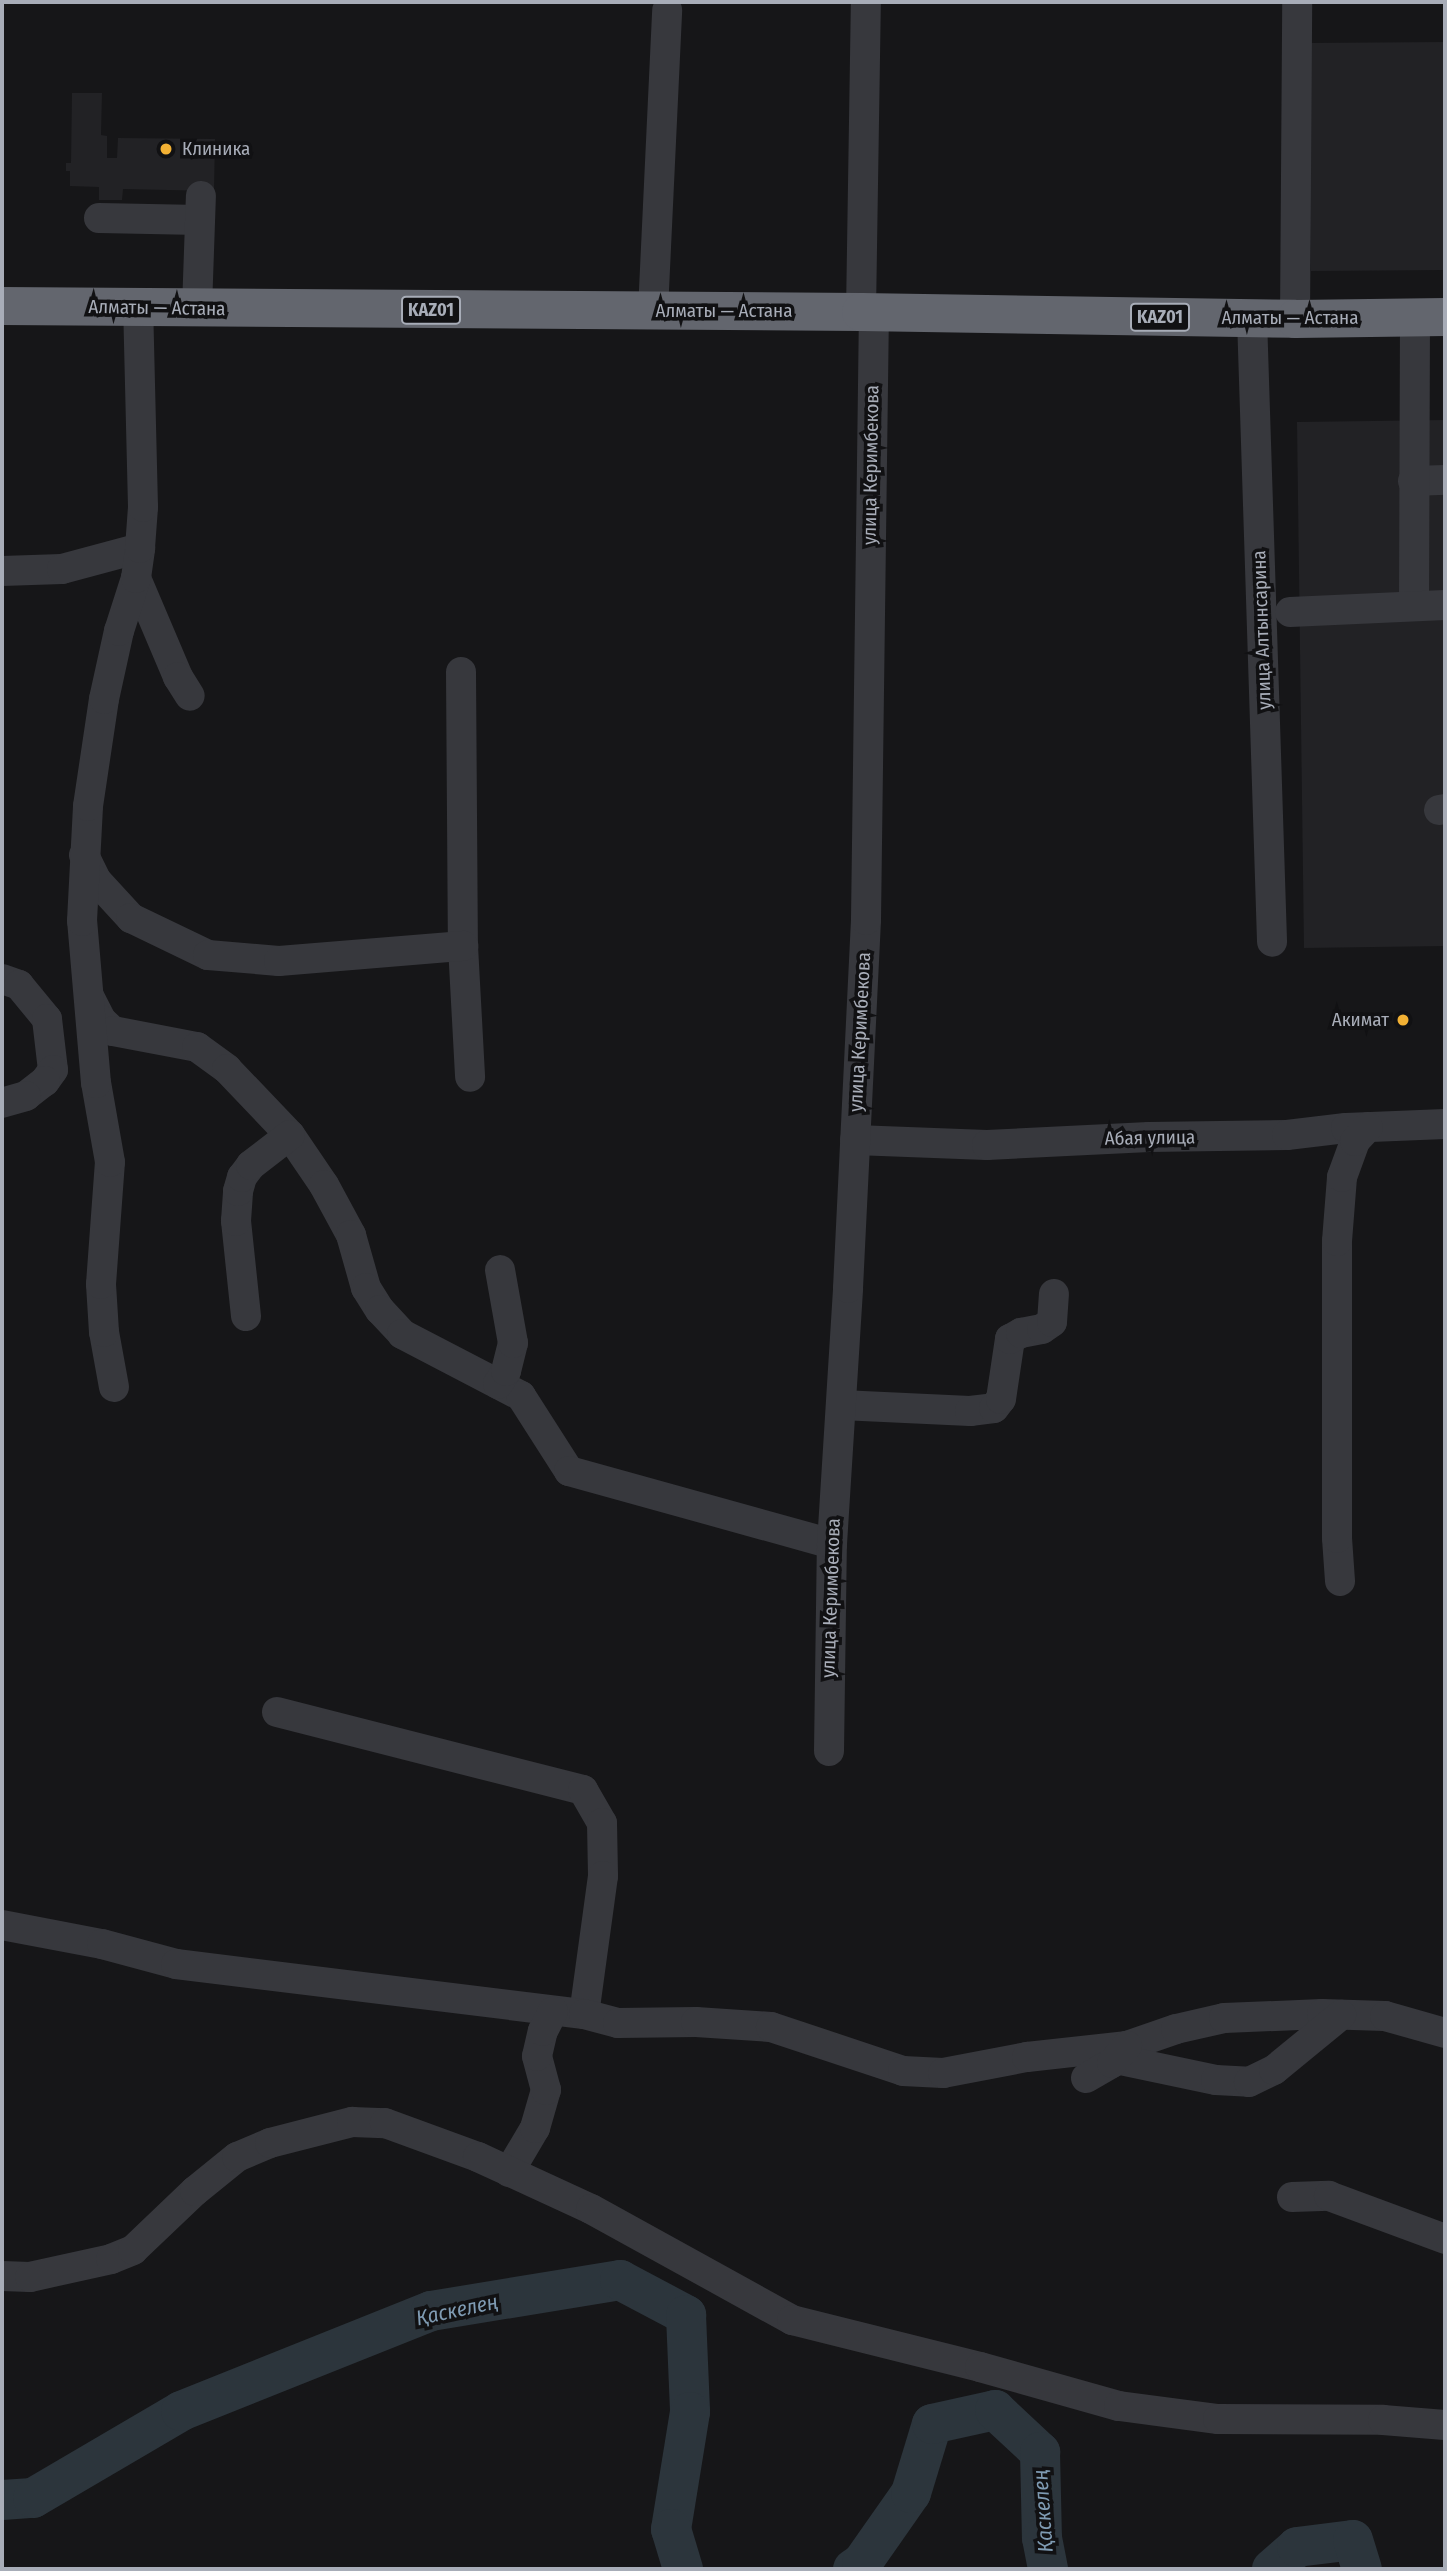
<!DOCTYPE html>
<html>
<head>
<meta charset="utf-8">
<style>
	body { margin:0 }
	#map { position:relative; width:1447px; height:2571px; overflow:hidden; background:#161618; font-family:"Fira Sans Condensed",sans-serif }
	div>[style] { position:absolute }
	.built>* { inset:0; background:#222225 }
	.river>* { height:40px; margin:-20px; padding:0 20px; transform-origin:20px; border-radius:20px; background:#2c353c }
	.minor>* { height:30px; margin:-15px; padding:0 15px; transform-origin:15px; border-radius:15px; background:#37383d }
	.highway>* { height:38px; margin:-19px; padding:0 19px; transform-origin:19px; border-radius:19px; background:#63666e }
	.dots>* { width:19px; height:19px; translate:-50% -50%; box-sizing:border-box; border:4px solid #111113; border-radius:50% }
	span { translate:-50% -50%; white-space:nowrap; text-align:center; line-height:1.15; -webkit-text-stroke:7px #111113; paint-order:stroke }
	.shield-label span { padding:2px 5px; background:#111113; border:2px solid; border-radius:5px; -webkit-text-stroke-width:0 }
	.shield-label { font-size:18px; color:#a8adb8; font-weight:700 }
	.poi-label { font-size:19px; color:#a8adb8 }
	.left { translate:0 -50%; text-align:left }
	.right { translate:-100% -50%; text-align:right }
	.street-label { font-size:19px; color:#a8adb8 }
	.water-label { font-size:21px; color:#7f9bb3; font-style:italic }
	.frame { position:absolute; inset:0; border:4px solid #a8adb8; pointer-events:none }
</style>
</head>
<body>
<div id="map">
	<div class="built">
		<div style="clip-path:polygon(1445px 42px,1445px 270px,1311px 271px,1308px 43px)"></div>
		<div style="clip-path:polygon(72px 93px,102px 93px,101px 135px,107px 136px,107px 158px,117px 158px,118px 138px,215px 139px,214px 191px,123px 189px,122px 200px,99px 200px,99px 187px,70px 186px,70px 171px,66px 171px,66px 163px,71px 163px)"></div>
		<div style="clip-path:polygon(1445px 420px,1445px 946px,1304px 948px,1297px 422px)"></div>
	</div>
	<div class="river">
		<div style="left:2px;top:2500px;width:31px;rotate:-4deg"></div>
		<div style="left:33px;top:2498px;width:172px;rotate:-30.4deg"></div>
		<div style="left:181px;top:2411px;width:269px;rotate:-21.8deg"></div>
		<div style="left:431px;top:2311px;width:192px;rotate:-9.3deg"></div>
		<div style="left:620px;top:2280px;width:75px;rotate:27.9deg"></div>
		<div style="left:686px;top:2315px;width:97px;rotate:87.6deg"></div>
		<div style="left:690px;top:2412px;width:119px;rotate:99.2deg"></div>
		<div style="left:671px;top:2529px;width:42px;rotate:73.3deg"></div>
		<div style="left:853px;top:2569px;width:11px;rotate:-34deg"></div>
		<div style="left:862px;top:2563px;width:85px;rotate:-55deg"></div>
		<div style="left:911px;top:2493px;width:72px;rotate:-73.1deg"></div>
		<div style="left:932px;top:2424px;width:65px;rotate:-12.5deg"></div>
		<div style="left:995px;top:2410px;width:62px;rotate:43deg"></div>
		<div style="left:1040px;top:2452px;width:86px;rotate:88.7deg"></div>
		<div style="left:1042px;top:2538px;width:32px;rotate:79deg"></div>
		<div style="left:1272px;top:2569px;width:33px;rotate:-41deg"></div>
		<div style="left:1297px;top:2547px;width:56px;rotate:-7.1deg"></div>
		<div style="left:1353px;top:2540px;width:30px;rotate:73deg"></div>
	</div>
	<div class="minor">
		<div style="left:99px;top:218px;width:101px;rotate:1.1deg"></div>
		<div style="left:197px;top:308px;width:112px;rotate:-88deg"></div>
		<div style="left:653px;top:311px;width:301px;rotate:-87.3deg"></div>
		<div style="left:861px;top:312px;width:310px;rotate:-89.1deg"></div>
		<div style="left:1252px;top:318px;width:624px;rotate:88.16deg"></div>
		<div style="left:1295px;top:319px;width:317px;rotate:-89.6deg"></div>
		<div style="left:1413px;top:481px;width:32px;rotate:-2deg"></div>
		<div style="left:2px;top:571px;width:60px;rotate:-1.9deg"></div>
		<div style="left:62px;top:569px;width:81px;rotate:-15.1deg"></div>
		<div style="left:136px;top:578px;width:108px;rotate:67deg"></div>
		<div style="left:178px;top:677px;width:22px;rotate:58deg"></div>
		<div style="left:1414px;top:605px;width:287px;rotate:-89.8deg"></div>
		<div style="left:1290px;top:612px;width:155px;rotate:-2.6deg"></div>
		<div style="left:461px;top:672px;width:274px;rotate:89.6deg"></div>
		<div style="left:463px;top:946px;width:131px;rotate:86.9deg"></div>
		<div style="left:1439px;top:810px;width:6px;rotate:-9deg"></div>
		<div style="left:84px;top:855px;width:28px;rotate:64deg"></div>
		<div style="left:96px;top:880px;width:52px;rotate:47.4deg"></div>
		<div style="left:131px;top:918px;width:85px;rotate:25.7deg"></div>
		<div style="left:208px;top:955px;width:71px;rotate:4.8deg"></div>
		<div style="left:279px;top:961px;width:185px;rotate:-4.7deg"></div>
		<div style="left:2px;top:979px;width:18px;rotate:19deg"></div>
		<div style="left:19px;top:985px;width:44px;rotate:50.5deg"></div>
		<div style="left:47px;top:1019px;width:51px;rotate:83.3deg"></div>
		<div style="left:53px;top:1070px;width:14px;rotate:126deg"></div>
		<div style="left:45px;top:1081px;width:24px;rotate:142deg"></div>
		<div style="left:26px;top:1096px;width:25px;rotate:164deg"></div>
		<div style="left:90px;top:998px;width:25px;rotate:63deg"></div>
		<div style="left:101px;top:1020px;width:16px;rotate:43deg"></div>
		<div style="left:113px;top:1031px;width:86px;rotate:10.8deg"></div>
		<div style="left:197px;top:1047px;width:37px;rotate:36deg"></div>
		<div style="left:227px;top:1069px;width:91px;rotate:46.3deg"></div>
		<div style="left:290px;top:1135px;width:60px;rotate:55.8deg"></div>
		<div style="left:324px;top:1185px;width:57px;rotate:61.6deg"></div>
		<div style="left:351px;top:1235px;width:55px;rotate:74.2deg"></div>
		<div style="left:366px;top:1288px;width:26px;rotate:58deg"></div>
		<div style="left:380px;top:1310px;width:33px;rotate:47deg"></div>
		<div style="left:402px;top:1334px;width:134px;rotate:27.5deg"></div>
		<div style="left:521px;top:1396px;width:89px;rotate:57.4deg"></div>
		<div style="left:569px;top:1471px;width:273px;rotate:15.5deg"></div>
		<div style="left:855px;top:1140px;width:132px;rotate:2.2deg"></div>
		<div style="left:987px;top:1145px;width:162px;rotate:-2.8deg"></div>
		<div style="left:1149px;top:1137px;width:138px;rotate:-0.8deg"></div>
		<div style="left:1287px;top:1135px;width:59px;rotate:-6.8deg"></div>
		<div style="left:1346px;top:1128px;width:99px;rotate:-2.3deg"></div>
		<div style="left:246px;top:1316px;width:96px;rotate:-96deg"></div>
		<div style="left:236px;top:1221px;width:30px;rotate:-86deg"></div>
		<div style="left:238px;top:1191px;width:15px;rotate:-74deg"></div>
		<div style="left:242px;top:1177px;width:15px;rotate:-53deg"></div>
		<div style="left:251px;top:1165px;width:49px;rotate:-37.6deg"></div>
		<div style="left:498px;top:1384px;width:15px;rotate:-58deg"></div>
		<div style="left:506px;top:1371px;width:29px;rotate:-76deg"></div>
		<div style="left:513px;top:1343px;width:74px;rotate:-100.1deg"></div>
		<div style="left:114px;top:1387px;width:56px;rotate:-100.3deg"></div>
		<div style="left:104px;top:1332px;width:48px;rotate:-93.6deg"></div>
		<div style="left:101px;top:1284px;width:122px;rotate:-85.8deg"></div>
		<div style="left:110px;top:1162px;width:80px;rotate:-100deg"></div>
		<div style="left:96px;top:1083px;width:163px;rotate:-94.9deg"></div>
		<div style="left:82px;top:921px;width:115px;rotate:-87deg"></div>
		<div style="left:88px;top:806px;width:108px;rotate:-81.5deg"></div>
		<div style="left:104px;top:699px;width:70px;rotate:-77.6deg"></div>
		<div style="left:119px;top:631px;width:56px;rotate:-72.2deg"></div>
		<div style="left:136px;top:578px;width:30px;rotate:-82deg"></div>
		<div style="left:140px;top:548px;width:41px;rotate:-85.8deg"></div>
		<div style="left:143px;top:507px;width:199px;rotate:-91.4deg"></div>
		<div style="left:841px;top:1405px;width:129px;rotate:2.7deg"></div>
		<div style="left:970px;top:1411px;width:24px;rotate:-7deg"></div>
		<div style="left:994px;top:1408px;width:11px;rotate:-52deg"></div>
		<div style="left:1001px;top:1399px;width:61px;rotate:-81.5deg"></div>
		<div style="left:1010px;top:1339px;width:13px;rotate:-29deg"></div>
		<div style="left:1021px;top:1333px;width:21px;rotate:-11deg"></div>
		<div style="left:1042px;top:1329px;width:12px;rotate:-35deg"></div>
		<div style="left:1052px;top:1322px;width:28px;rotate:-86deg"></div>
		<div style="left:1340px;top:1581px;width:43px;rotate:-94deg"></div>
		<div style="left:1337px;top:1538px;width:297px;rotate:-90deg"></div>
		<div style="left:1337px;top:1241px;width:64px;rotate:-85.5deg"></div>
		<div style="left:1342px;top:1177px;width:38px;rotate:-70deg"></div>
		<div style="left:1355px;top:1141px;width:19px;rotate:-47deg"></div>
		<div style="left:277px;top:1712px;width:316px;rotate:14.3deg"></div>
		<div style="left:583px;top:1790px;width:38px;rotate:60deg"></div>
		<div style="left:602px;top:1823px;width:53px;rotate:88.9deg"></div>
		<div style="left:603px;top:1876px;width:139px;rotate:97.8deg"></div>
		<div style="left:829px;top:1751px;width:207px;rotate:-89.2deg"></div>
		<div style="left:832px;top:1544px;width:256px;rotate:-86.4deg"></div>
		<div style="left:848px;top:1288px;width:368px;rotate:-87.2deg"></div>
		<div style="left:866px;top:920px;width:608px;rotate:-89.25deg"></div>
		<div style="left:2px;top:1925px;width:102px;rotate:10.8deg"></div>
		<div style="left:102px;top:1944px;width:77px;rotate:15.1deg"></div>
		<div style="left:176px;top:1964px;width:411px;rotate:7deg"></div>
		<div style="left:584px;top:2014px;width:35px;rotate:15deg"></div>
		<div style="left:618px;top:2023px;width:78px;rotate:-0.7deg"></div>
		<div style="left:696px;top:2022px;width:75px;rotate:3.8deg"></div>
		<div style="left:771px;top:2027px;width:139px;rotate:18.4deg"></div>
		<div style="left:903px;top:2071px;width:40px;rotate:2.9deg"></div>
		<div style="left:943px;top:2073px;width:86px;rotate:-10.8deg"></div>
		<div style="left:1027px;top:2057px;width:101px;rotate:-6.3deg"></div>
		<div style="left:1127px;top:2046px;width:52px;rotate:-19.1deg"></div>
		<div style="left:1176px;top:2029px;width:49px;rotate:-12.9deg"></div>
		<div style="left:1224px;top:2018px;width:98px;rotate:-2.3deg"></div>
		<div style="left:1322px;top:2014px;width:63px;rotate:1.8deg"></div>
		<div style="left:1385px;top:2016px;width:62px;rotate:15.8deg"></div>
		<div style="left:1116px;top:2059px;width:102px;rotate:11.9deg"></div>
		<div style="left:1216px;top:2080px;width:33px;rotate:3deg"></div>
		<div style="left:1249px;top:2082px;width:28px;rotate:-26deg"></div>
		<div style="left:1274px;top:2070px;width:87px;rotate:-39.4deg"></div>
		<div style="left:1086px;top:2078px;width:30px;rotate:-30deg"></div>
		<div style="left:1112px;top:2063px;width:23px;rotate:-49deg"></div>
		<div style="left:509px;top:2172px;width:51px;rotate:-59.4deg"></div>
		<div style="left:535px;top:2128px;width:40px;rotate:-74deg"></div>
		<div style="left:546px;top:2090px;width:35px;rotate:-105deg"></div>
		<div style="left:537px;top:2056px;width:26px;rotate:-77deg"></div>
		<div style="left:543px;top:2031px;width:22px;rotate:-63deg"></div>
		<div style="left:1292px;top:2197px;width:37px;rotate:-2deg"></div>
		<div style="left:1329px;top:2196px;width:124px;rotate:20.3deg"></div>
		<div style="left:2px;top:2276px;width:28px;rotate:2deg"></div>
		<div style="left:30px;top:2277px;width:83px;rotate:-12.5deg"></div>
		<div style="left:111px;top:2259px;width:24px;rotate:-22deg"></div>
		<div style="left:133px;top:2250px;width:86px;rotate:-43.6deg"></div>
		<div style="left:195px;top:2191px;width:54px;rotate:-39deg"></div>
		<div style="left:237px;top:2157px;width:36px;rotate:-23deg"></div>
		<div style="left:270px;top:2143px;width:85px;rotate:-14.4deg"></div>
		<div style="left:352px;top:2122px;width:33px;rotate:2deg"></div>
		<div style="left:385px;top:2123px;width:99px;rotate:20.1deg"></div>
		<div style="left:478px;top:2157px;width:124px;rotate:24.7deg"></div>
		<div style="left:591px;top:2209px;width:230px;rotate:28.9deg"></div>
		<div style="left:792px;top:2320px;width:194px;rotate:14deg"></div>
		<div style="left:980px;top:2367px;width:144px;rotate:15.7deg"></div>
		<div style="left:1119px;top:2406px;width:100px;rotate:7.5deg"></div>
		<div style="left:1218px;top:2419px;width:165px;rotate:0.3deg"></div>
		<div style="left:1383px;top:2420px;width:62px;rotate:4.6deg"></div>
	</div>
	<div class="highway">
		<div style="left:2px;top:306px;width:859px;rotate:0.4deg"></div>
		<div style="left:861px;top:312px;width:434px;rotate:0.9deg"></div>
		<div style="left:1295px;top:319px;width:150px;rotate:-0.8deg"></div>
	</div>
	<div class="dots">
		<div style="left:166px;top:149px;background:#f2b134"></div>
		<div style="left:1403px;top:1020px;background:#f2b134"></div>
	</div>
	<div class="shield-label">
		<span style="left:431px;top:310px">KАZ01</span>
		<span style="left:1160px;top:317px">KАZ01</span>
	</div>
	<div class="poi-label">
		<span class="left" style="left:182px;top:149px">Клиника</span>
		<span class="right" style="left:1389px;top:1020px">Акимат</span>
	</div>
	<div class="street-label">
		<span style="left:157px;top:308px;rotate:1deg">Алматы — Астана</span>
		<span style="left:724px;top:311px">Алматы — Астана</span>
		<span style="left:1290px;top:318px">Алматы — Астана</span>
		<span style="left:871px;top:465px;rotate:-89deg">улица Керимбекова</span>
		<span style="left:1262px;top:630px;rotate:-92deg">улица Алтынсарина</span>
		<span style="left:860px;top:1032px;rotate:-87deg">улица Керимбекова</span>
		<span style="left:1150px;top:1138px;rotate:-1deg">Абая улица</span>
		<span style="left:831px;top:1598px;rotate:-88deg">улица Керимбекова</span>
	</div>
	<div class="water-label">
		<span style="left:457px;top:2310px;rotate:-12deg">Қаскелең</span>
		<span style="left:1043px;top:2511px;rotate:-94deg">Қаскелең</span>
	</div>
	<div class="frame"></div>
</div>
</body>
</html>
